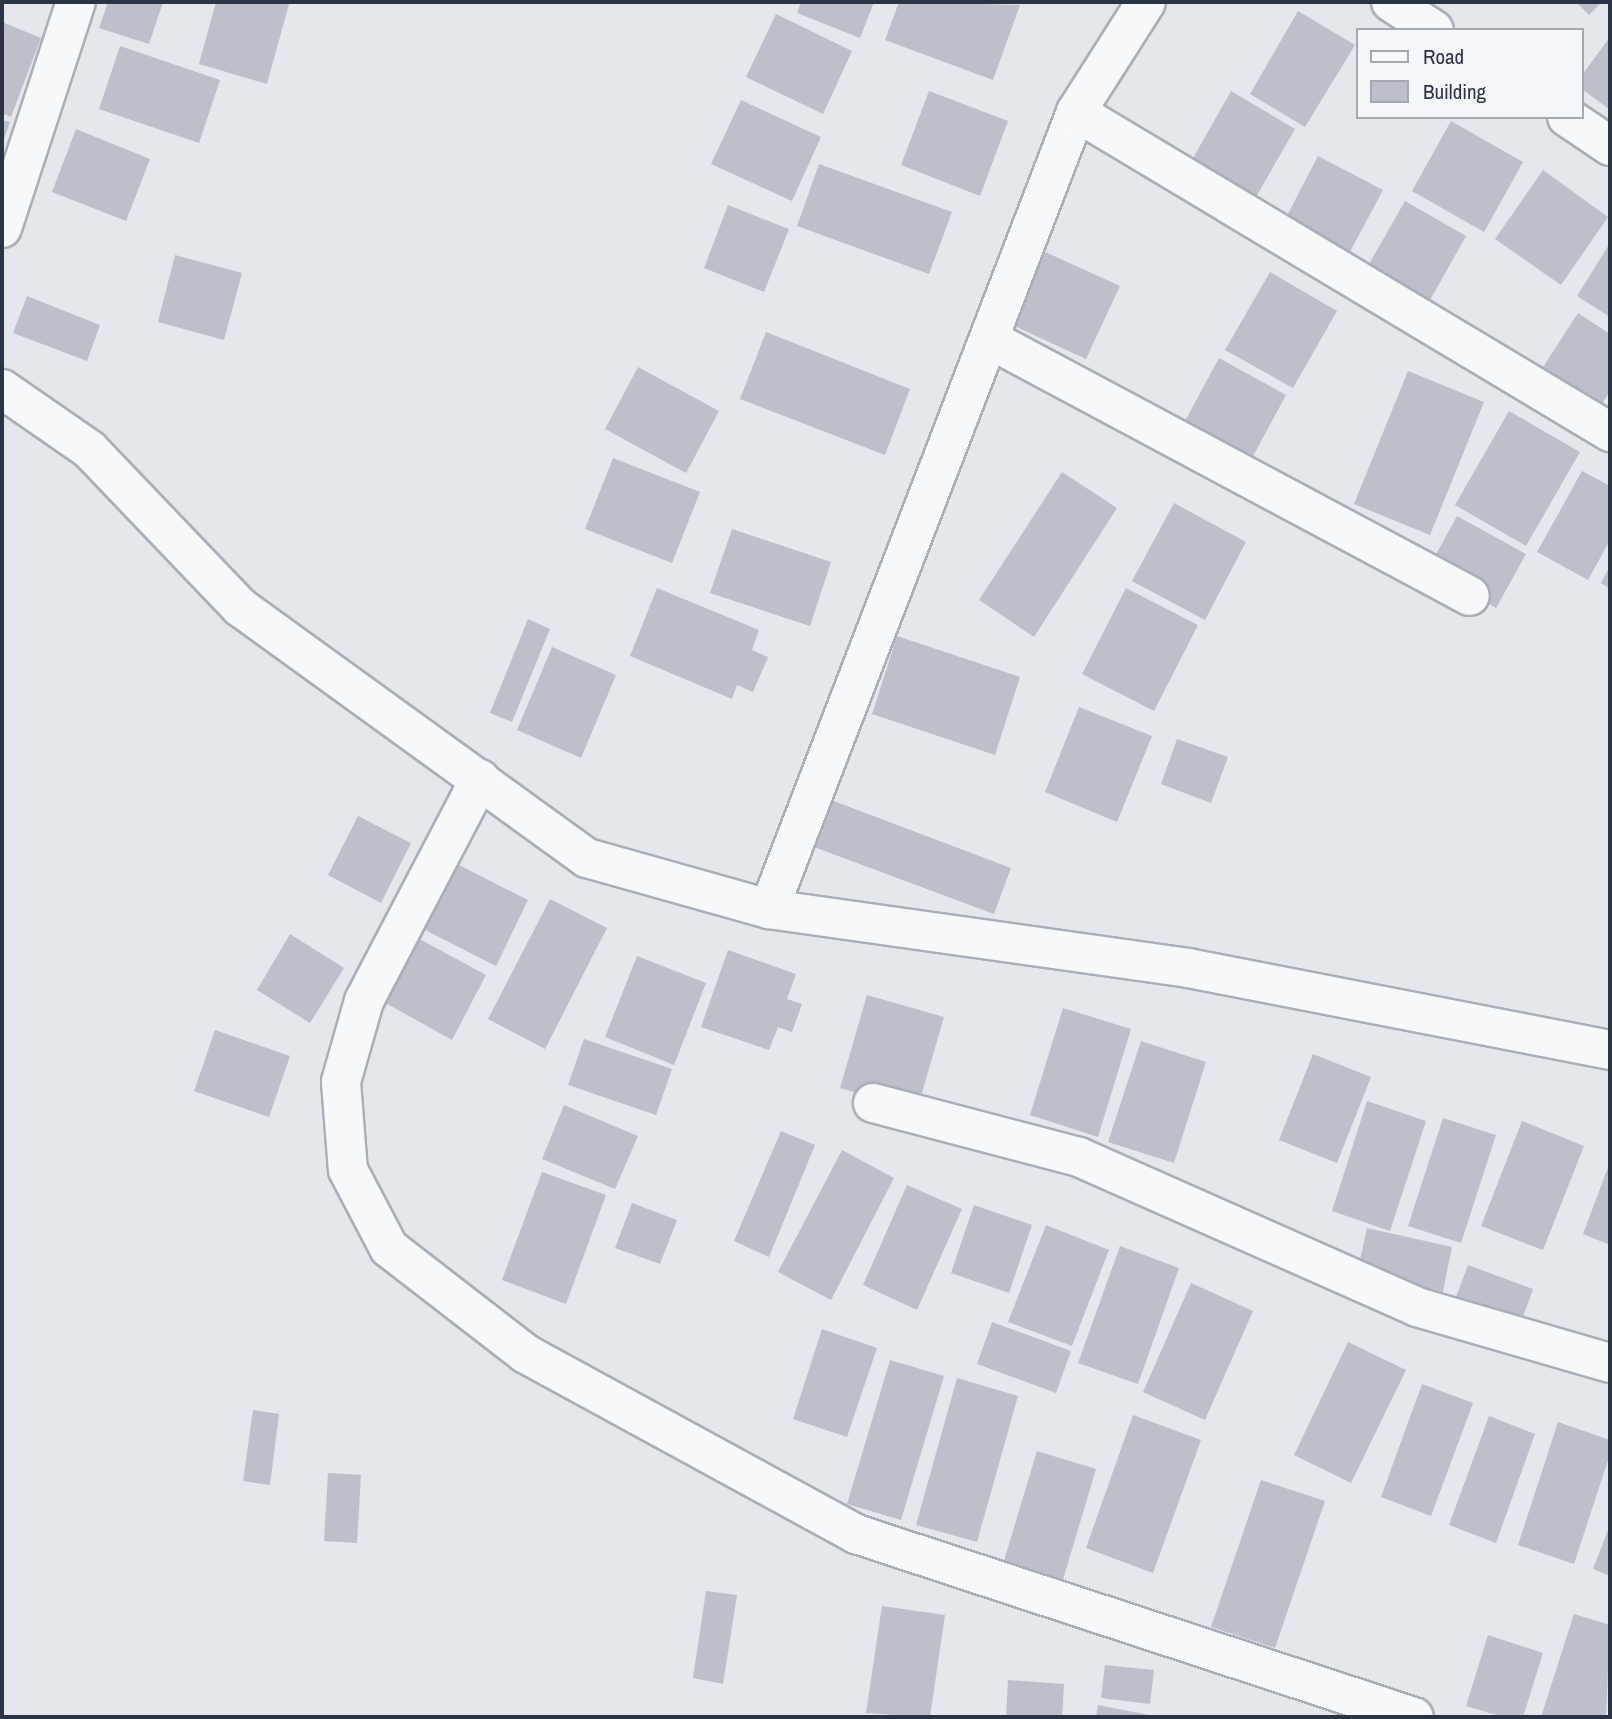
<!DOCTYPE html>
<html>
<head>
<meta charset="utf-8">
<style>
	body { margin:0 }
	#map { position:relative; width:1612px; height:1719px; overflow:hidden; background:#e4e7ec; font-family:"Archivo Narrow",sans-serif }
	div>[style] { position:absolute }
	.building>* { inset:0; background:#bbc0ca }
	.roads { filter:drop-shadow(2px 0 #a9aeb7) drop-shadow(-2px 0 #a9aeb7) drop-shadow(0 2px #a9aeb7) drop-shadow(0 -2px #a9aeb7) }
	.minor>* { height:38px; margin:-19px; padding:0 19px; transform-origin:19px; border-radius:19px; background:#f7f8fa }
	span { translate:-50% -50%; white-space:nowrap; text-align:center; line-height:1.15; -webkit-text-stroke:5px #f4f6f9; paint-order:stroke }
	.frame { position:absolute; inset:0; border:4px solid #2b3445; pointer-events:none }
	.legend { position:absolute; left:1356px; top:28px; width:228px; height:91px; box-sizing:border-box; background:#f4f6f9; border:2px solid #a4a8b1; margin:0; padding:9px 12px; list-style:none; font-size:21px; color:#2b3445 }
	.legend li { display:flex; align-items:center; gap:14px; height:35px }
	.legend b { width:35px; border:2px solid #a4a8b1 }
</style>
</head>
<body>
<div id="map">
	<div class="building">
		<div style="clip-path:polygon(108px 2px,163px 2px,149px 44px,99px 28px)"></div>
		<div style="clip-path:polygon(216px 2px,289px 4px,267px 84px,199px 64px)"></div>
		<div style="clip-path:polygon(801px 2px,874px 2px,860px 38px,797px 13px)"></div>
		<div style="clip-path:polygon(899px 2px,1020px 5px,993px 80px,885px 40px)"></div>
		<div style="clip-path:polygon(1576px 2px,1602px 2px,1589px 15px)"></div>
		<div style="clip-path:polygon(1298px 11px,1355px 45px,1305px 127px,1250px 94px)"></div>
		<div style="clip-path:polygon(776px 14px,852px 51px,823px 114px,746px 77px)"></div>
		<div style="clip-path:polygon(2px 22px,41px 38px,11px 117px,2px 113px)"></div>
		<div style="clip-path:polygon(1610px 37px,1610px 110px,1582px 89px,1582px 75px)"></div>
		<div style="clip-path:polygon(120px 46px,220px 80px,199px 143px,99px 109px)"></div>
		<div style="clip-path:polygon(929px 91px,1008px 121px,980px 196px,901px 165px)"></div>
		<div style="clip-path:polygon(1231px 91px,1295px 129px,1252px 204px,1188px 167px)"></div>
		<div style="clip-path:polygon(741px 100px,821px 137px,792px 201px,711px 164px)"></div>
		<div style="clip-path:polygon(2px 120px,10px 122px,2px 145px)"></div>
		<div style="clip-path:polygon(1451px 121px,1523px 162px,1484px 232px,1412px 191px)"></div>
		<div style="clip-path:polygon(76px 129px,150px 159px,126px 221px,52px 192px)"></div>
		<div style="clip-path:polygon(1318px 156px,1383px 190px,1344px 263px,1280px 229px)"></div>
		<div style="clip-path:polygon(819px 164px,952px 212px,929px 274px,797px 226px)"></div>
		<div style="clip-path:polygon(1543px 170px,1608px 217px,1561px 285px,1495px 239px)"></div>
		<div style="clip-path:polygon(1405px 201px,1466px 236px,1425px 309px,1364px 273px)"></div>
		<div style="clip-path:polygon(728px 205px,789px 229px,764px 292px,704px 268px)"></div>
		<div style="clip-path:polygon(1610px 243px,1610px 317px,1577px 296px)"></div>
		<div style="clip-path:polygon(1043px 251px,1120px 286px,1086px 359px,1010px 324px)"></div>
		<div style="clip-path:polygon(175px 255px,242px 273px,224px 340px,158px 322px)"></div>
		<div style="clip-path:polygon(1270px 272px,1337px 311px,1293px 388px,1225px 350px)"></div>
		<div style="clip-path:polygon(27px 296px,100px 325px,87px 361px,13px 333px)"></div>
		<div style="clip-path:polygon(1578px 313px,1610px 334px,1610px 391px,1593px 419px,1534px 381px)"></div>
		<div style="clip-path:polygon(766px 332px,910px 389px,885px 455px,740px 399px)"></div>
		<div style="clip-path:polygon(1219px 358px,1286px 395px,1245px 471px,1178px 434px)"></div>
		<div style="clip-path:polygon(638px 367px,719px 411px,686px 473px,605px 429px)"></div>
		<div style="clip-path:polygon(1408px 371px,1484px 402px,1430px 535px,1354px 504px)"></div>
		<div style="clip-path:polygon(1509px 411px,1580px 452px,1526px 546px,1455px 505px)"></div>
		<div style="clip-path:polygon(613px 458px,700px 492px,672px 563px,585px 529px)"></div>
		<div style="clip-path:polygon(1582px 471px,1610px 486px,1610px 540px,1588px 580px,1537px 552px)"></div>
		<div style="clip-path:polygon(1062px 472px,1117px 508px,1034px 637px,979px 600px)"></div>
		<div style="clip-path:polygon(1174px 503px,1246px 542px,1205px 620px,1132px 581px)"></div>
		<div style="clip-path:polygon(1457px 516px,1526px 554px,1496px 608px,1428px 569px)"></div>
		<div style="clip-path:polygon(732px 529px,831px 562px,810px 626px,710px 593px)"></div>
		<div style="clip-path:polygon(1610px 566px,1610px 589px,1601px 583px)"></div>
		<div style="clip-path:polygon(657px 588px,759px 630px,752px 650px,768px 657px,753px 692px,737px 685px,732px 699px,630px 656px)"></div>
		<div style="clip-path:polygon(1126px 588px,1198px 625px,1154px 711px,1082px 674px)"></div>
		<div style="clip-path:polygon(528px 619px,550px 629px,512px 722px,490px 713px)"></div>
		<div style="clip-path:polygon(897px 636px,1020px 677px,995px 755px,872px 714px)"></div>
		<div style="clip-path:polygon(552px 647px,616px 675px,581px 758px,517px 730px)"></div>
		<div style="clip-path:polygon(1079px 707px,1152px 736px,1117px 822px,1045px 792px)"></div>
		<div style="clip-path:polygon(1177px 739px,1228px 757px,1211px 803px,1161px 784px)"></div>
		<div style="clip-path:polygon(831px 800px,1011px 868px,994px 914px,814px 847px)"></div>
		<div style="clip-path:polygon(358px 816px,411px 843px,381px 903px,328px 875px)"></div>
		<div style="clip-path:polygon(455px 863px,528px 900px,496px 966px,423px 929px)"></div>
		<div style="clip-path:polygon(550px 899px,607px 928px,545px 1049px,488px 1019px)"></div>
		<div style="clip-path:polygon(290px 934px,344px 968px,310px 1023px,257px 990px)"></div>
		<div style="clip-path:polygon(416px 937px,486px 975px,452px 1040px,382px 1001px)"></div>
		<div style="clip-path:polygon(728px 950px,796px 974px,787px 999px,802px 1004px,792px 1032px,778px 1027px,769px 1050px,701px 1027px)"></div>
		<div style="clip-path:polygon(637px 956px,706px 983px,674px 1065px,605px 1037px)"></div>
		<div style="clip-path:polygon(867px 995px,944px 1017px,917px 1110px,840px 1088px)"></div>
		<div style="clip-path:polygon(1063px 1008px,1131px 1029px,1098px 1137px,1030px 1115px)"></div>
		<div style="clip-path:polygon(215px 1030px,290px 1056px,269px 1117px,194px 1091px)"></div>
		<div style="clip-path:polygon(584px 1039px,672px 1069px,656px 1115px,568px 1085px)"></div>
		<div style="clip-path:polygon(1141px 1041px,1206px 1062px,1174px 1163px,1108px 1142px)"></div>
		<div style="clip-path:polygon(1313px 1054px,1371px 1077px,1337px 1163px,1279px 1140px)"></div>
		<div style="clip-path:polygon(1367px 1101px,1426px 1121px,1390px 1231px,1332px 1211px)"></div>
		<div style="clip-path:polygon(564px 1105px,638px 1136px,615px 1189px,542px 1159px)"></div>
		<div style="clip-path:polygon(1443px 1118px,1496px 1135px,1461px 1243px,1408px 1226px)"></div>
		<div style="clip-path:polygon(1522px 1121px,1584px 1146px,1543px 1250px,1481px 1226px)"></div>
		<div style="clip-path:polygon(781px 1131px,815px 1145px,769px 1257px,734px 1241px)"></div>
		<div style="clip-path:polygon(842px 1150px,894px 1178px,831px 1300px,778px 1272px)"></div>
		<div style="clip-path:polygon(1610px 1162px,1610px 1245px,1583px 1234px)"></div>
		<div style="clip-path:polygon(542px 1172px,606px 1195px,566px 1304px,502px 1280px)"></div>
		<div style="clip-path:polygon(907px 1185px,962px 1209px,917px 1310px,863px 1285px)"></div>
		<div style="clip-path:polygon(632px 1203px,677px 1220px,660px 1264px,615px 1248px)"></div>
		<div style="clip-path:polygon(974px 1205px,1032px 1225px,1009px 1293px,951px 1273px)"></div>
		<div style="clip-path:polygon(1046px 1225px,1109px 1250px,1072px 1346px,1008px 1322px)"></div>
		<div style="clip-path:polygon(1367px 1228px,1452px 1247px,1439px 1311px,1353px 1292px)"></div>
		<div style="clip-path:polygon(1120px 1246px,1179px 1268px,1138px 1384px,1078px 1363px)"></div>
		<div style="clip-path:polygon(1468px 1265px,1533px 1289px,1513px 1345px,1447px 1321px)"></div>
		<div style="clip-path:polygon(1191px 1283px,1253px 1311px,1205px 1420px,1143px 1392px)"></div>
		<div style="clip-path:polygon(992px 1322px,1071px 1351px,1056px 1393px,977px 1364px)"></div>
		<div style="clip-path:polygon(822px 1329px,877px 1348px,847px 1437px,793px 1419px)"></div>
		<div style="clip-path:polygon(1348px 1342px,1406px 1370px,1351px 1483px,1294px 1455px)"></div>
		<div style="clip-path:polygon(890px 1360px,944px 1376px,901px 1520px,847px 1504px)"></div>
		<div style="clip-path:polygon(957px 1378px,1018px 1396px,977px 1542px,916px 1525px)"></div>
		<div style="clip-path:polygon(1422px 1384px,1473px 1403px,1431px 1516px,1381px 1497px)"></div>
		<div style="clip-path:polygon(253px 1410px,279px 1414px,270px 1485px,243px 1481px)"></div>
		<div style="clip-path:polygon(1133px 1415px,1201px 1440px,1153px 1573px,1086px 1548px)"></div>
		<div style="clip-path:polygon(1489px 1416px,1535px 1434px,1496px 1543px,1449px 1525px)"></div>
		<div style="clip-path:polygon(1558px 1422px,1610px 1440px,1610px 1454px,1574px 1564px,1518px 1545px)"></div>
		<div style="clip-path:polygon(1037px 1451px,1096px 1469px,1062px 1583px,1003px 1564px)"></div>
		<div style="clip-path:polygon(328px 1473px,361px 1475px,357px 1543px,324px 1541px)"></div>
		<div style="clip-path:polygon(1261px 1480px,1325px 1501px,1275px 1648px,1211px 1627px)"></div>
		<div style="clip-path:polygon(1610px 1525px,1610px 1576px,1593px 1569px)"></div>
		<div style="clip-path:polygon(706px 1591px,737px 1595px,723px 1684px,693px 1678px)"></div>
		<div style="clip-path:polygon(882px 1606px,945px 1615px,930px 1717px,866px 1713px)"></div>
		<div style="clip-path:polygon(1574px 1614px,1610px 1625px,1606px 1717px,1541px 1717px)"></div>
		<div style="clip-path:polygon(1488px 1635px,1543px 1653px,1523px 1717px,1503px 1717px,1466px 1706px)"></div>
		<div style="clip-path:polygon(1105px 1665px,1154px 1670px,1150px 1704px,1101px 1698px)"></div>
		<div style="clip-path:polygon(1008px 1680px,1064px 1684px,1062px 1717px,1006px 1717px)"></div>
		<div style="clip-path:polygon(1098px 1705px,1154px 1716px,1154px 1717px,1096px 1717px)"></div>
	</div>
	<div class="roads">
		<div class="minor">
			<div style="left:1391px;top:2px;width:51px;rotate:33.1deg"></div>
			<div style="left:1076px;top:112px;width:623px;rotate:30.93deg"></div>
			<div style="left:1567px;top:117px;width:52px;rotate:34deg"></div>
			<div style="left:2px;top:228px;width:238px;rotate:-71.9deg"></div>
			<div style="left:989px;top:339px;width:545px;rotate:28.12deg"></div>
			<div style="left:2px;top:389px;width:107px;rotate:34.7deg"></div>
			<div style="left:90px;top:450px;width:217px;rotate:46.3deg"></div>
			<div style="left:240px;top:607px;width:428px;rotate:35.9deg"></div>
			<div style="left:587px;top:858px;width:189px;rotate:15.7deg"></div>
			<div style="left:769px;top:909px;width:423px;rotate:8deg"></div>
			<div style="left:1188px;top:968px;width:430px;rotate:11deg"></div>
			<div style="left:480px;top:779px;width:250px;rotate:117.6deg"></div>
			<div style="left:364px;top:1001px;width:84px;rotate:105.9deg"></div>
			<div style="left:341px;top:1082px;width:88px;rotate:85.5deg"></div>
			<div style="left:348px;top:1170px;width:88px;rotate:62.3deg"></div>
			<div style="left:389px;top:1248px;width:173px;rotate:37.7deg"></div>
			<div style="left:526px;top:1354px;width:376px;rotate:28.6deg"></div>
			<div style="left:856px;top:1534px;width:587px;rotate:18.16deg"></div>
			<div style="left:769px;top:909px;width:854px;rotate:-68.93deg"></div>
			<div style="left:1076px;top:112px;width:130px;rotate:-57.5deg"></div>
			<div style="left:873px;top:1103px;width:213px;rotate:14.7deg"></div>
			<div style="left:1079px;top:1157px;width:370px;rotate:23.9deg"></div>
			<div style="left:1417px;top:1307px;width:201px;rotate:16.2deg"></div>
		</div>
	</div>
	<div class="frame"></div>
	<ul class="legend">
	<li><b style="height:9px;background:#f7f8fa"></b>Road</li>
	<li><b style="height:19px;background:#bbc0ca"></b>Building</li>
	</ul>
</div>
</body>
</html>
